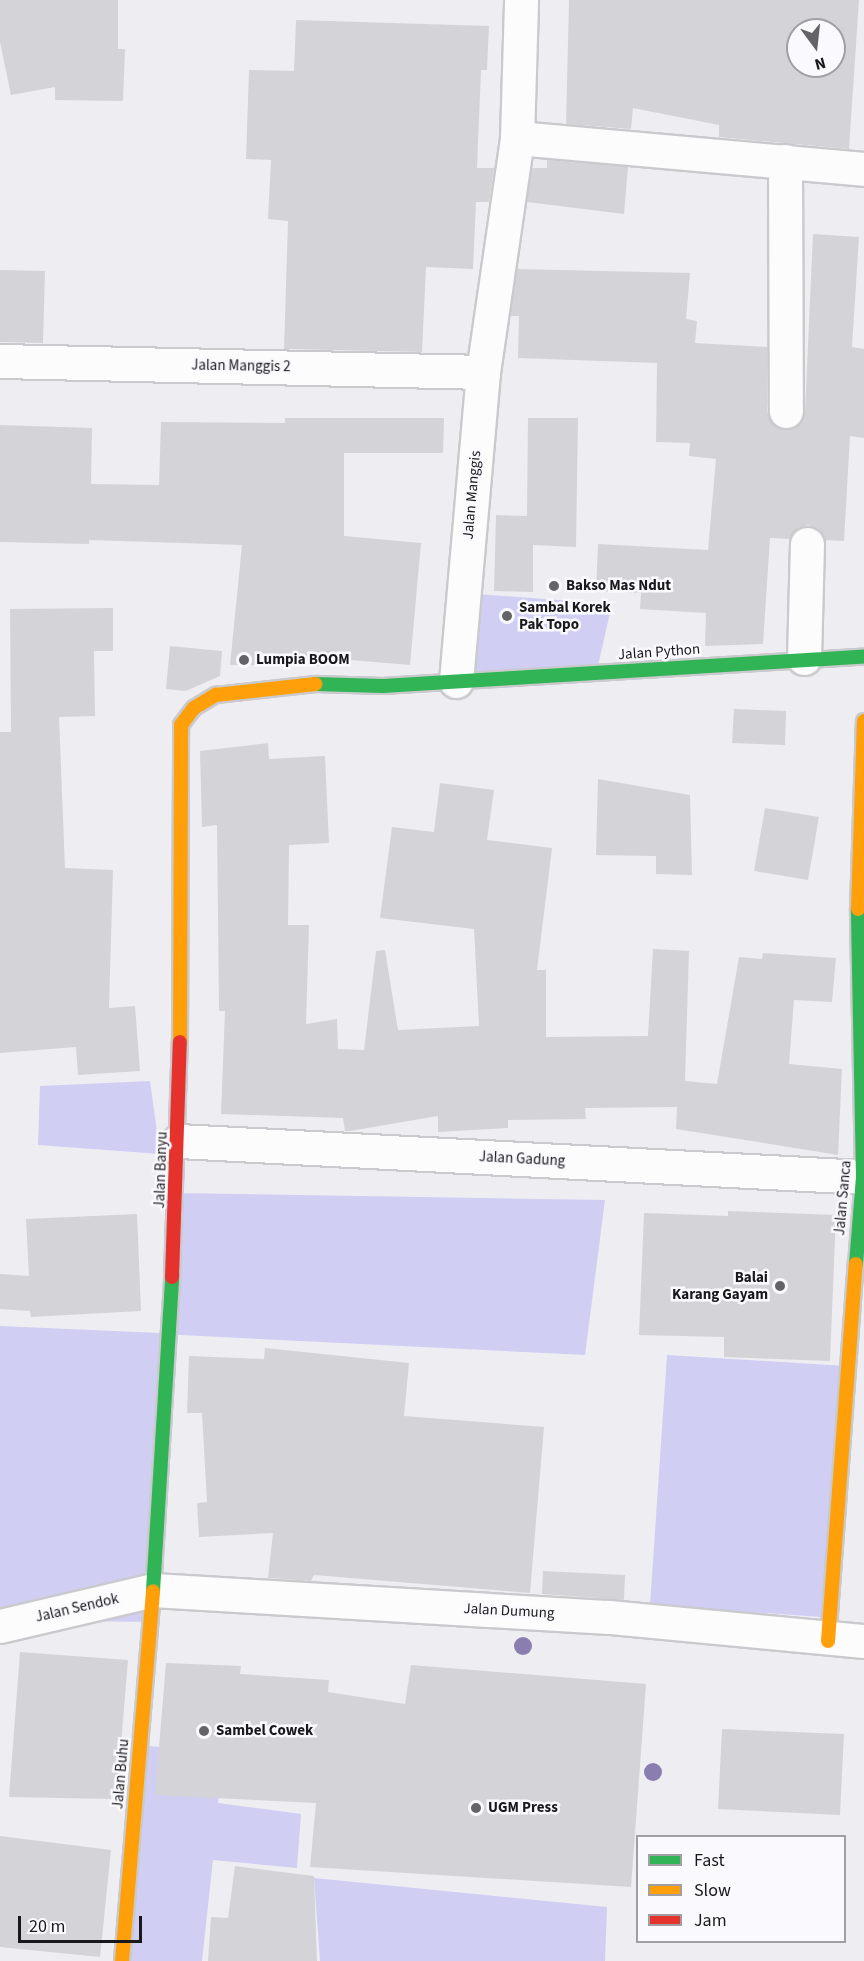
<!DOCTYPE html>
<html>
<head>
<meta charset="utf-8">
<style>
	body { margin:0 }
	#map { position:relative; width:864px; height:1961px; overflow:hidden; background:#eeeef2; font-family:"Source Sans 3",sans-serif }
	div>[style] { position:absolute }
	.green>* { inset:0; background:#d0cef3 }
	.building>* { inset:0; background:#d4d4d8 }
	.roads { filter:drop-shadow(2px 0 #cacace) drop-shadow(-2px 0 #cacace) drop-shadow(0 2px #cacace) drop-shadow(0 -2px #cacace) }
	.street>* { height:33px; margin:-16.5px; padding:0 16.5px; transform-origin:16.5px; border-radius:16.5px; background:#fcfcfd }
	.fast>* { height:14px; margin:-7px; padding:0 7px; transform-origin:7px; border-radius:7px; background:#30b455 }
	.slow>* { height:14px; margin:-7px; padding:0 7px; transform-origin:7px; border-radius:7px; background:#ff9f0a }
	.jam>* { height:14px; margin:-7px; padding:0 7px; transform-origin:7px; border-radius:7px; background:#e5322d }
	.trees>* { width:18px; height:18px; margin:-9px; border-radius:50%; background:#8a7eb1 }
	.dots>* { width:16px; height:16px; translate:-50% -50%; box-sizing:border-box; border:3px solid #fafafe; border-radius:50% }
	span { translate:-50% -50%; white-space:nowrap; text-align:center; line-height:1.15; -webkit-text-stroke:5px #fafafe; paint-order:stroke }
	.street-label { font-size:15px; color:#19191b }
	.poi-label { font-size:15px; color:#19191b; font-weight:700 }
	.left { translate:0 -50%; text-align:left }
	.right { translate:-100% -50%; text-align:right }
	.legend { position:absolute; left:636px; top:1835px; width:210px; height:108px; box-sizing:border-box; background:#fafafe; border:2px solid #a0a0a3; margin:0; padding:8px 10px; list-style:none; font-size:18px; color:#19191b }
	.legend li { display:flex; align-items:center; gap:12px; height:30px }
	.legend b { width:30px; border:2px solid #a0a0a3 }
	.north { position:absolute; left:786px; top:18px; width:60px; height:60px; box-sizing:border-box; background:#fafafe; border:2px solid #a0a0a3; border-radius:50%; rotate:165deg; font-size:16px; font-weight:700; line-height:24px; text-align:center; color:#19191b }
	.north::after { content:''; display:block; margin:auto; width:21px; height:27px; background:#646466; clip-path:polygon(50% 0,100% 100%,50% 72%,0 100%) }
	.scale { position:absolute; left:18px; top:1916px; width:124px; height:27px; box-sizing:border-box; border:3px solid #19191b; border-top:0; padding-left:8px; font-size:18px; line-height:21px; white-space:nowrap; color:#19191b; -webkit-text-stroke:4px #fafafe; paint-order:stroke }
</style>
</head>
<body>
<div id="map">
	<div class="green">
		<div style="clip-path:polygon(477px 594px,612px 604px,597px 670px,476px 674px)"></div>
		<div style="clip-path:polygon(150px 1081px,160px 1154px,38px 1145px,40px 1086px)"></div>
		<div style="clip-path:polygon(177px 1193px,605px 1200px,585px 1355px,160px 1334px,152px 1622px,0 1620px,0 1326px,160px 1333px)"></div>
		<div style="clip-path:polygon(667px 1355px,846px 1366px,821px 1617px,650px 1605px)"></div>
		<div style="clip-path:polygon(146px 1746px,224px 1751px,218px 1803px,301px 1814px,297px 1868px,213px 1860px,202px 1961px,131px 1961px)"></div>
		<div style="clip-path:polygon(314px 1878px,607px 1907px,605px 1961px,320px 1961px)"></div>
	</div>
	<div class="building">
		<div style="clip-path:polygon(0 0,118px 0,118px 49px,125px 49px,123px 101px,55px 100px,55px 87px,11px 95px,0 42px)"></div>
		<div style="clip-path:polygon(evenodd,569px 0,859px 0,849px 149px,719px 137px,719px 125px,633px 108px,631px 129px,566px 124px,569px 0,798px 30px,834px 30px,834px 66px,798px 66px,798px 30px)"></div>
		<div style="clip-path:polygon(296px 20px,489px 26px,487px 70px,481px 70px,477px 168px,494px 168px,489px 202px,476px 202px,473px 269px,426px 267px,422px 352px,284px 349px,288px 221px,268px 219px,271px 160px,246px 159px,249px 70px,294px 71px)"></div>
		<div style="clip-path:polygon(547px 160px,628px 167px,624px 214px,527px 202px,532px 168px,547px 168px)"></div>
		<div style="clip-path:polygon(813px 234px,859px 237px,852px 347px,864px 349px,864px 438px,850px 436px,844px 541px,825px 540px,817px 528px,808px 525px,798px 528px,790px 539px,770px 538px,763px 644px,705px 646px,706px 613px,640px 609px,641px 593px,596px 591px,598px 544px,708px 550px,716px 459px,689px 456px,690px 443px,656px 442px,657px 363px,518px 358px,519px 316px,510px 316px,517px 269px,690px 273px,686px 319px,697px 321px,695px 343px,767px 347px,767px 412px,776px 427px,787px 430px,802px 421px,805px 412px)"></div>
		<div style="clip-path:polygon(0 270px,45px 271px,43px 343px,0 342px)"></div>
		<div style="clip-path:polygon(285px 418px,444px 418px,443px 453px,344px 453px,344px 536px,421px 543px,410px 665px,326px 658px,325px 666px,230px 665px,242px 545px,89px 540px,89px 544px,0 542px,0 425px,92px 428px,91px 484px,159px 485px,161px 422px,285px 423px)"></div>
		<div style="clip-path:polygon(528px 418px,578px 418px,576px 547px,533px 545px,533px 592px,494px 591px,496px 515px,527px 516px)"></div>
		<div style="clip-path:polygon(113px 608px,113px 651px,94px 651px,95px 716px,59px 717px,65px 868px,113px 870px,109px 1008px,135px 1006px,140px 1071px,78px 1075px,76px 1047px,0 1053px,0 732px,11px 732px,10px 609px)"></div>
		<div style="clip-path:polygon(170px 646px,222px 651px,220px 676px,186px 691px,166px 689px)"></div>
		<div style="clip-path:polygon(734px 709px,786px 711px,785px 745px,732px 743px)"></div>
		<div style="clip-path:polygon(268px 743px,269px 759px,325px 756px,329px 843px,289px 845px,288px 925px,309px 925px,306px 1024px,337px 1019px,338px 1049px,364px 1050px,376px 951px,385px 950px,398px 1030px,479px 1026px,474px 929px,380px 918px,392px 827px,434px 832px,440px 783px,494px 790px,487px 840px,552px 848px,537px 970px,546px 970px,546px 1037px,648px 1036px,653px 949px,689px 951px,685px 1081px,717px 1084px,739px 957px,762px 959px,763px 953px,836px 958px,832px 1002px,794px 1000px,789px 1064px,842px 1069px,838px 1155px,676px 1129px,677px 1107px,585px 1108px,586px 1119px,508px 1120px,508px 1128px,438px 1132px,438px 1116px,350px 1131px,345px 1131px,343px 1118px,221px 1114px,225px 1011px,219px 1011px,217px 825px,202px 827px,200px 751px)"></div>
		<div style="clip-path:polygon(598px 779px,690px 795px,692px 875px,656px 874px,656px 856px,596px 855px)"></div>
		<div style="clip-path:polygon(765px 808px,819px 817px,808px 880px,754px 871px)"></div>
		<div style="clip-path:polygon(728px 1211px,836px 1215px,830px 1361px,724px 1357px,724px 1337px,639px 1335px,644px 1213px,728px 1216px)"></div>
		<div style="clip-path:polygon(137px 1214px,141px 1311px,31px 1317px,30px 1311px,0 1309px,0 1274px,29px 1276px,26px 1219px)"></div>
		<div style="clip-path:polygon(265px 1348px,409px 1363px,404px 1416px,544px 1427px,530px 1593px,314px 1575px,311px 1581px,268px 1578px,273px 1533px,199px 1537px,197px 1503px,207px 1502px,202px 1413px,187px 1413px,189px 1356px,264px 1359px)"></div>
		<div style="clip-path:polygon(543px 1571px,625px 1575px,624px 1600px,542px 1594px)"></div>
		<div style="clip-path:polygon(20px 1652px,128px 1660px,117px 1793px,111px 1793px,111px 1799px,9px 1797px)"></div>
		<div style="clip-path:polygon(166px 1663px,241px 1666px,240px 1674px,329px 1680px,328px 1692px,405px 1704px,411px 1665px,646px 1684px,631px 1887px,310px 1867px,316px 1803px,155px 1795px)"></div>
		<div style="clip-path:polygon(722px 1729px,844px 1734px,840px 1815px,718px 1809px)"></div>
		<div style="clip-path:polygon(0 1836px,111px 1850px,100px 1957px,0 1947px)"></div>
		<div style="clip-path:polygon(235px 1866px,314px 1876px,317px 1961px,208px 1961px,211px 1917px,228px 1918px)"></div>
	</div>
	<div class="roads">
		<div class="street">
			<div style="left:517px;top:138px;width:348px;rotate:5.1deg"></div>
			<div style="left:785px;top:161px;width:250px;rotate:89.8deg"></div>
			<div style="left:0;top:361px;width:483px;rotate:1.3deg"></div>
			<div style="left:804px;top:658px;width:114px;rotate:-88.5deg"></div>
			<div style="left:456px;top:681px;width:310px;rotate:-85deg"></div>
			<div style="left:483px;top:372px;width:236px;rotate:-81.7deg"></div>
			<div style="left:517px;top:138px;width:138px;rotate:-88.3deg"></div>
			<div style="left:179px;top:1141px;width:685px;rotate:3.01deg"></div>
			<div style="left:0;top:1626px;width:157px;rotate:-13.2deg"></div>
			<div style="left:153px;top:1590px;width:457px;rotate:3.4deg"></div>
			<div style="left:609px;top:1617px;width:256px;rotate:5.4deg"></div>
		</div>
		<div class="fast">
			<div style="left:315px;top:684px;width:68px;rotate:1.7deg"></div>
			<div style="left:383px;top:686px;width:482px;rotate:-3.5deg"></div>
			<div style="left:856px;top:1264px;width:87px;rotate:-85.4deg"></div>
			<div style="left:863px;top:1177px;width:268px;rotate:-91.1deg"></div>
			<div style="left:153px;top:1591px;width:315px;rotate:-86.5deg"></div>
		</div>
		<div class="slow">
			<div style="left:858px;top:909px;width:188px;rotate:-88.2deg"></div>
			<div style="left:180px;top:1042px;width:317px;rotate:-89.8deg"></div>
			<div style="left:181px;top:725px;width:21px;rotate:-53deg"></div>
			<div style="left:194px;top:708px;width:26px;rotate:-31deg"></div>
			<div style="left:216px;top:695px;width:100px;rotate:-6.3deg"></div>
			<div style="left:828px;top:1641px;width:378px;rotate:-85.8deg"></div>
			<div style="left:122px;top:1961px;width:371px;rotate:-85.2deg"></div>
		</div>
		<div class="jam">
			<div style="left:172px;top:1277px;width:235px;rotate:-88.1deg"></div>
		</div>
	</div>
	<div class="trees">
		<div style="left:523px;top:1646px"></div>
		<div style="left:653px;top:1772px"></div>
	</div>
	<div class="dots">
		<div style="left:554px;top:586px;background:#646466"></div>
		<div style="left:507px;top:616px;background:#646466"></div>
		<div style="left:244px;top:660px;background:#646466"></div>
		<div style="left:780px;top:1286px;background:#646466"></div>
		<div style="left:204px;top:1731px;background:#646466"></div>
		<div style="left:476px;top:1808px;background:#646466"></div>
	</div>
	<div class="street-label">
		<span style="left:241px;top:366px;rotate:1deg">Jalan Manggis 2</span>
		<span style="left:472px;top:495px;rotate:-85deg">Jalan Manggis</span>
		<span style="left:659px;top:652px;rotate:-4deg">Jalan Python</span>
		<span style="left:522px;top:1159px;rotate:3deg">Jalan Gadung</span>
		<span style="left:161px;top:1170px;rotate:-88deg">Jalan Banyu</span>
		<span style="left:843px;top:1198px;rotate:-85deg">Jalan Sanca</span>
		<span style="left:77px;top:1608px;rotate:-13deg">Jalan Sendok</span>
		<span style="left:509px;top:1611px;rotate:3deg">Jalan Dumung</span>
		<span style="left:121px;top:1774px;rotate:-85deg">Jalan Buhu</span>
	</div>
	<div class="poi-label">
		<span class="left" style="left:566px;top:586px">Bakso Mas Ndut</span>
		<span class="left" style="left:519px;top:616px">Sambal Korek<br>Pak Topo</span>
		<span class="left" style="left:256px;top:660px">Lumpia BOOM</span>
		<span class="right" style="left:768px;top:1286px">Balai<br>Karang Gayam</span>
		<span class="left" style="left:216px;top:1731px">Sambel Cowek</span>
		<span class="left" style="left:488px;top:1808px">UGM Press</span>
	</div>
	<ul class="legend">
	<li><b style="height:8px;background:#30b455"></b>Fast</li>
	<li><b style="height:8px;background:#ff9f0a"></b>Slow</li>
	<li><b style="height:8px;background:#e5322d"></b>Jam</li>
	</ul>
	<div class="north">N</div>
	<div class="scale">20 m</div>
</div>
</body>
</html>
